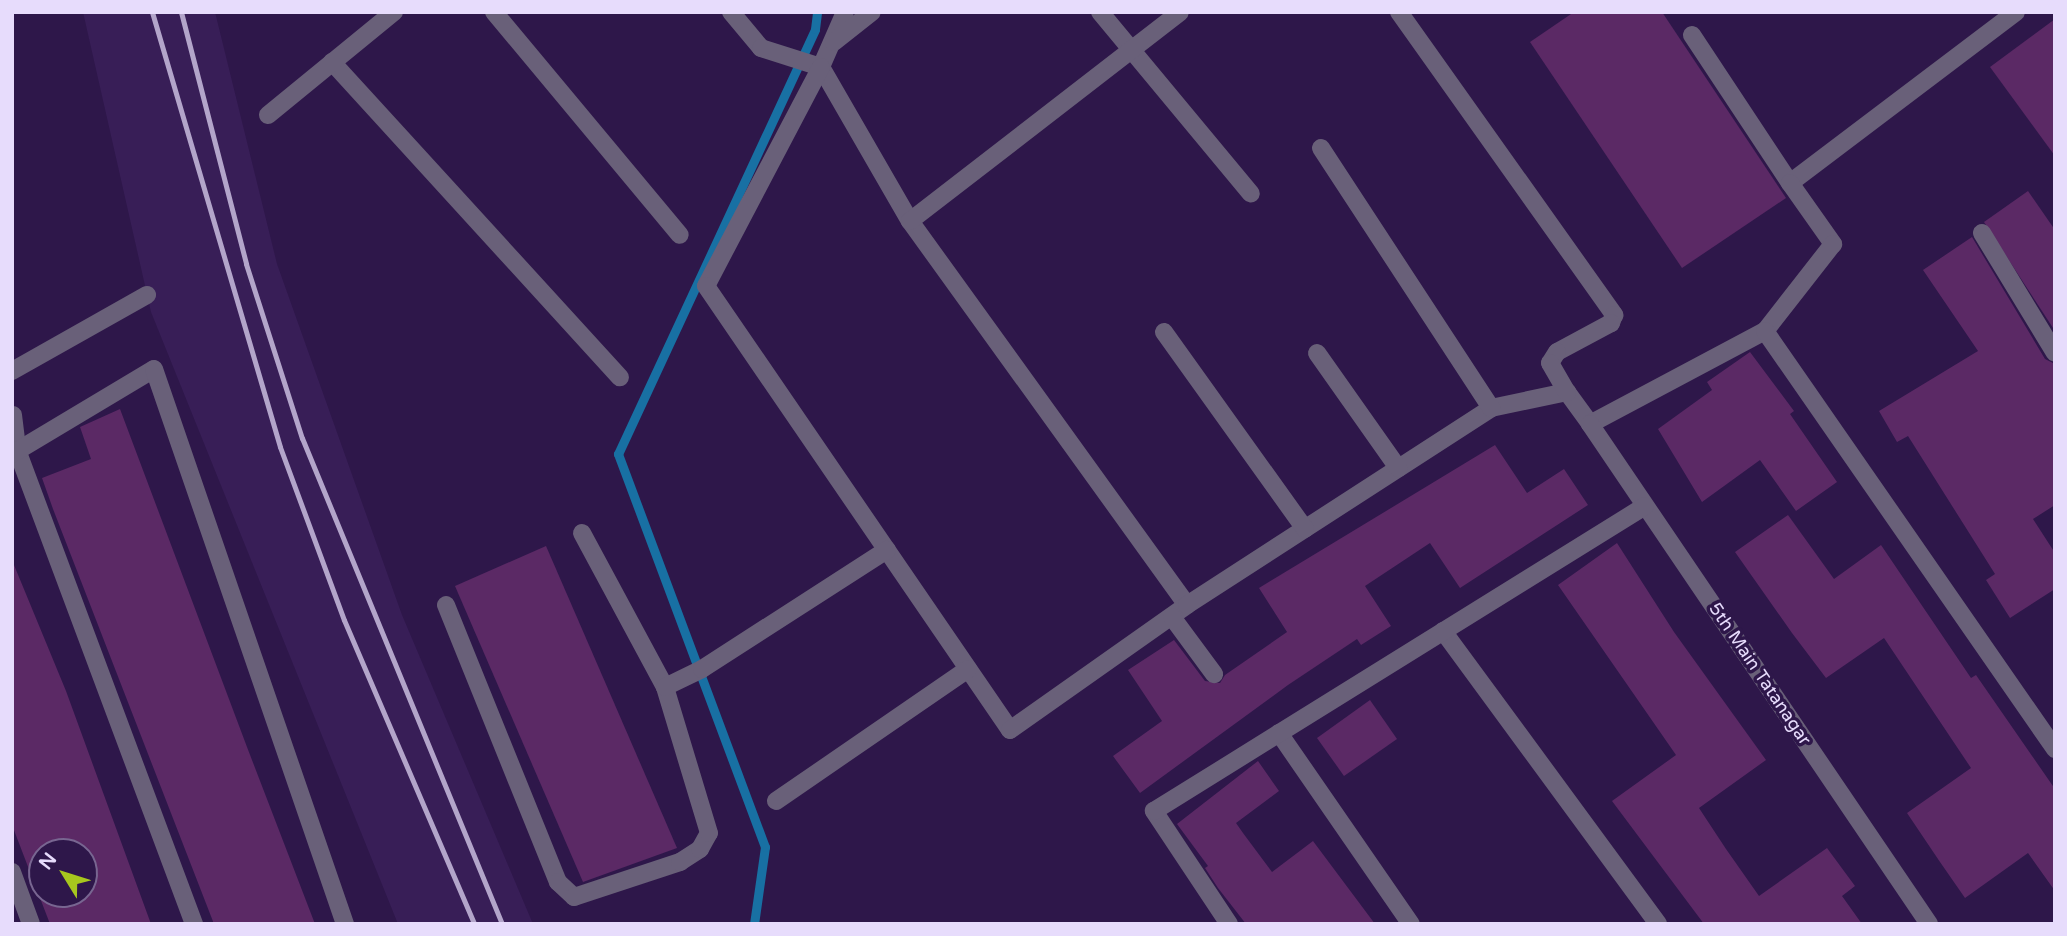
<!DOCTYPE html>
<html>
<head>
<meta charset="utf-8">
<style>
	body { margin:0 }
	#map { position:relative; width:2067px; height:936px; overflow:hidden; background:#2e174a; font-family:"Varela Round",sans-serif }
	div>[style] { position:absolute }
	.built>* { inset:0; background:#381e57 }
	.stream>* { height:9px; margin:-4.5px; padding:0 4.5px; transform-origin:4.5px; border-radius:4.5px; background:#1870a3 }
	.building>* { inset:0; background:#5b2965 }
	.service>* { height:18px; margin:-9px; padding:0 9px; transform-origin:9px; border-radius:9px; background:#696079 }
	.minor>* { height:18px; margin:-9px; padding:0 9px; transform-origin:9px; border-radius:9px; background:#696079 }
	.rail>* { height:5px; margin:-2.5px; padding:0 2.5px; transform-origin:2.5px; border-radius:2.5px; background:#b3a5ca }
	span { translate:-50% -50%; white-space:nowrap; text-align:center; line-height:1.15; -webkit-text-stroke:7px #2e174a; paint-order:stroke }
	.street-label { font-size:18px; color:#e7dcfc }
	.frame { position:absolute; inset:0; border:14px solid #e7dcfc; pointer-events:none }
	.north { position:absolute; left:28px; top:838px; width:70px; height:70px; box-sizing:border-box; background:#2e174a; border:2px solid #786691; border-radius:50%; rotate:308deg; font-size:19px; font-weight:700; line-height:28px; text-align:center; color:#e7dcfc }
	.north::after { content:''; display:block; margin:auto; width:24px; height:32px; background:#a7c71e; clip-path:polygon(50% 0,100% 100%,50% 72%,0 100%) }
</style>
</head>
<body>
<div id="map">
	<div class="built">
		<div style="clip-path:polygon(83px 12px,215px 12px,277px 264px,402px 615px,533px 924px,398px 924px,151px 312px)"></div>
	</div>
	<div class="stream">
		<div style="left:754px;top:924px;width:78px;rotate:-81.9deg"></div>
		<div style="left:765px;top:847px;width:420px;rotate:-110.5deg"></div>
		<div style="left:618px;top:454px;width:468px;rotate:-65.1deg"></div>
		<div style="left:815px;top:29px;width:17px;rotate:-83deg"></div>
	</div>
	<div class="building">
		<div style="clip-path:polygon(1574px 12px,1662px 12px,1786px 198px,1682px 268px,1530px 42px)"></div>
		<div style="clip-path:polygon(2055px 19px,2055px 156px,1990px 67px)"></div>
		<div style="clip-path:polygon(2028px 191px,2055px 230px,2055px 331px,1984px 222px)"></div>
		<div style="clip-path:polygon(1972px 237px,2045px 359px,2055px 364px,2055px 505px,2033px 519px,2055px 553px,2055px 589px,2010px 618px,1986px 580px,1995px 574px,1908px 436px,1897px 442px,1879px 411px,1978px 351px,1923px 270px)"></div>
		<div style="clip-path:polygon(1750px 352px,1794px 411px,1790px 414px,1837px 482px,1796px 511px,1760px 460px,1702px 502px,1658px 429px,1712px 390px,1707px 382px)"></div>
		<div style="clip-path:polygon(120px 409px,247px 747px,315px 924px,214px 924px,53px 509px,42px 478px,91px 459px,80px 427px)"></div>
		<div style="clip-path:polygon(1495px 445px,1527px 493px,1564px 469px,1588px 505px,1460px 588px,1430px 543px,1365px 586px,1391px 626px,1361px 645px,1357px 639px,1288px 685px,1140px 793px,1113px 756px,1162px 721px,1128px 670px,1174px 640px,1205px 681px,1220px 683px,1225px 675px,1287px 632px,1259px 588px)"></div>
		<div style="clip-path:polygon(1788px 515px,1834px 579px,1881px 545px,1971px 678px,1976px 675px,2055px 789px,2055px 891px,2028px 853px,1965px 898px,1940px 862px,1907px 813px,1971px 768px,1884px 638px,1826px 678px,1792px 633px,1735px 552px)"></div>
		<div style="clip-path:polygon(1617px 543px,1674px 632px,1766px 760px,1699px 808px,1726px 849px,1759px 896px,1827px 848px,1855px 886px,1842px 896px,1862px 924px,1704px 924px,1612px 801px,1676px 755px,1558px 585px)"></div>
		<div style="clip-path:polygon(546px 546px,677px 848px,583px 882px,455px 586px)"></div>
		<div style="clip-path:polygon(evenodd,14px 565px,66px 691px,151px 924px,50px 924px,12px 825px,14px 565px,42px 852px,84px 852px,84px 894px,42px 894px,42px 852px)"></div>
		<div style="clip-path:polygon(1370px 700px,1397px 739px,1344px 776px,1317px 738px)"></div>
		<div style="clip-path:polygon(1258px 761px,1279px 791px,1236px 823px,1243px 833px,1272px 872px,1313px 841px,1375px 924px,1246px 924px,1218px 888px,1205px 868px,1208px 866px,1177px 824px)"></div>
	</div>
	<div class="service">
		<div style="left:1692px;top:35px;width:178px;rotate:56.5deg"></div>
		<div style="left:1982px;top:233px;width:140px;rotate:58.7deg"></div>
	</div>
	<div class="minor">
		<div style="left:494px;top:12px;width:290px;rotate:50.2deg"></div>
		<div style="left:731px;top:12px;width:47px;rotate:50.2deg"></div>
		<div style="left:761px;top:48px;width:63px;rotate:17.6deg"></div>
		<div style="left:821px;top:67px;width:178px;rotate:60deg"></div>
		<div style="left:910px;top:221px;width:473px;rotate:54.2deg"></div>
		<div style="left:845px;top:12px;width:60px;rotate:113.6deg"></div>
		<div style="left:821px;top:67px;width:247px;rotate:117.7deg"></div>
		<div style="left:706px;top:286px;width:538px;rotate:55.6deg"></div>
		<div style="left:1010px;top:730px;width:217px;rotate:-35.2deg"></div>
		<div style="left:1187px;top:605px;width:362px;rotate:-32.9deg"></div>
		<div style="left:1491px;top:408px;width:78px;rotate:-11.9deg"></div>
		<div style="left:1567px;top:392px;width:39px;rotate:54deg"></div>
		<div style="left:1590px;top:424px;width:198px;rotate:-28deg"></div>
		<div style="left:1100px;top:12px;width:236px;rotate:50.3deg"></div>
		<div style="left:1399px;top:12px;width:372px;rotate:54.6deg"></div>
		<div style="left:1614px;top:315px;width:9px;rotate:111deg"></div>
		<div style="left:1611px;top:323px;width:61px;rotate:151.8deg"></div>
		<div style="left:1557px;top:352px;width:13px;rotate:122deg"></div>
		<div style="left:1550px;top:363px;width:34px;rotate:60deg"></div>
		<div style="left:2016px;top:12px;width:283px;rotate:142.9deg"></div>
		<div style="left:1790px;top:183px;width:75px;rotate:54.8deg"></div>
		<div style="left:1833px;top:244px;width:110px;rotate:128deg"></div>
		<div style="left:1765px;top:331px;width:509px;rotate:55.25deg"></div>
		<div style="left:834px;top:42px;width:48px;rotate:-38.3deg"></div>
		<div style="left:332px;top:62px;width:427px;rotate:47.6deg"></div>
		<div style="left:268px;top:115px;width:163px;rotate:-39.3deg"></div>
		<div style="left:1321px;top:148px;width:311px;rotate:56.8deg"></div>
		<div style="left:910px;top:221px;width:341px;rotate:-37.7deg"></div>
		<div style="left:1164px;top:332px;width:242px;rotate:54.4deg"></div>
		<div style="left:1317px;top:353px;width:141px;rotate:54.8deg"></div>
		<div style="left:12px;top:371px;width:155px;rotate:-29.4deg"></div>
		<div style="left:13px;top:415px;width:35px;rotate:83deg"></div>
		<div style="left:17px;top:450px;width:506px;rotate:69.52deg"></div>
		<div style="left:1590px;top:424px;width:604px;rotate:55.86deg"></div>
		<div style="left:12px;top:454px;width:165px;rotate:-30.9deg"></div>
		<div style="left:154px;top:369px;width:587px;rotate:71.01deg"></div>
		<div style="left:582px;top:533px;width:175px;rotate:61.7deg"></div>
		<div style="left:446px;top:605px;width:299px;rotate:68deg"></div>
		<div style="left:558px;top:882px;width:22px;rotate:43deg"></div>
		<div style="left:574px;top:897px;width:112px;rotate:-18.3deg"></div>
		<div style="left:680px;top:862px;width:24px;rotate:-33deg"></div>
		<div style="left:700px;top:849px;width:18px;rotate:-61deg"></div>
		<div style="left:709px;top:833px;width:152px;rotate:-106.8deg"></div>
		<div style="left:665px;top:687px;width:41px;rotate:-25.9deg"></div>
		<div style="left:702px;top:669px;width:220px;rotate:-32.8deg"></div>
		<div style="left:1172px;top:617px;width:71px;rotate:53.6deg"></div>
		<div style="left:1443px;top:631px;width:363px;rotate:53.7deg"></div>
		<div style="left:1279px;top:733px;width:232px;rotate:55.4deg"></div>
		<div style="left:776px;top:801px;width:233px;rotate:-34.5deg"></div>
		<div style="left:12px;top:872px;width:55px;rotate:69.9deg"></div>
		<div style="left:1229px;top:924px;width:136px;rotate:-123.6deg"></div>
		<div style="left:1154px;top:811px;width:578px;rotate:-31.85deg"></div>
	</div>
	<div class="rail">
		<div style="left:152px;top:12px;width:453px;rotate:73.6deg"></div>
		<div style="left:280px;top:447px;width:184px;rotate:69.7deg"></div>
		<div style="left:344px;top:620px;width:331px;rotate:66.8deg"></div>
		<div style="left:181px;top:12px;width:260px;rotate:75.5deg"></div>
		<div style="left:246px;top:264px;width:183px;rotate:72.2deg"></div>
		<div style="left:302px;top:438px;width:526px;rotate:67.63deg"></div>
	</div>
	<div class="street-label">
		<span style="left:1760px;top:674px;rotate:56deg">5th Main Tatanagar</span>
	</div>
	<div class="frame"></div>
	<div class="north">N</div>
</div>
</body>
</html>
